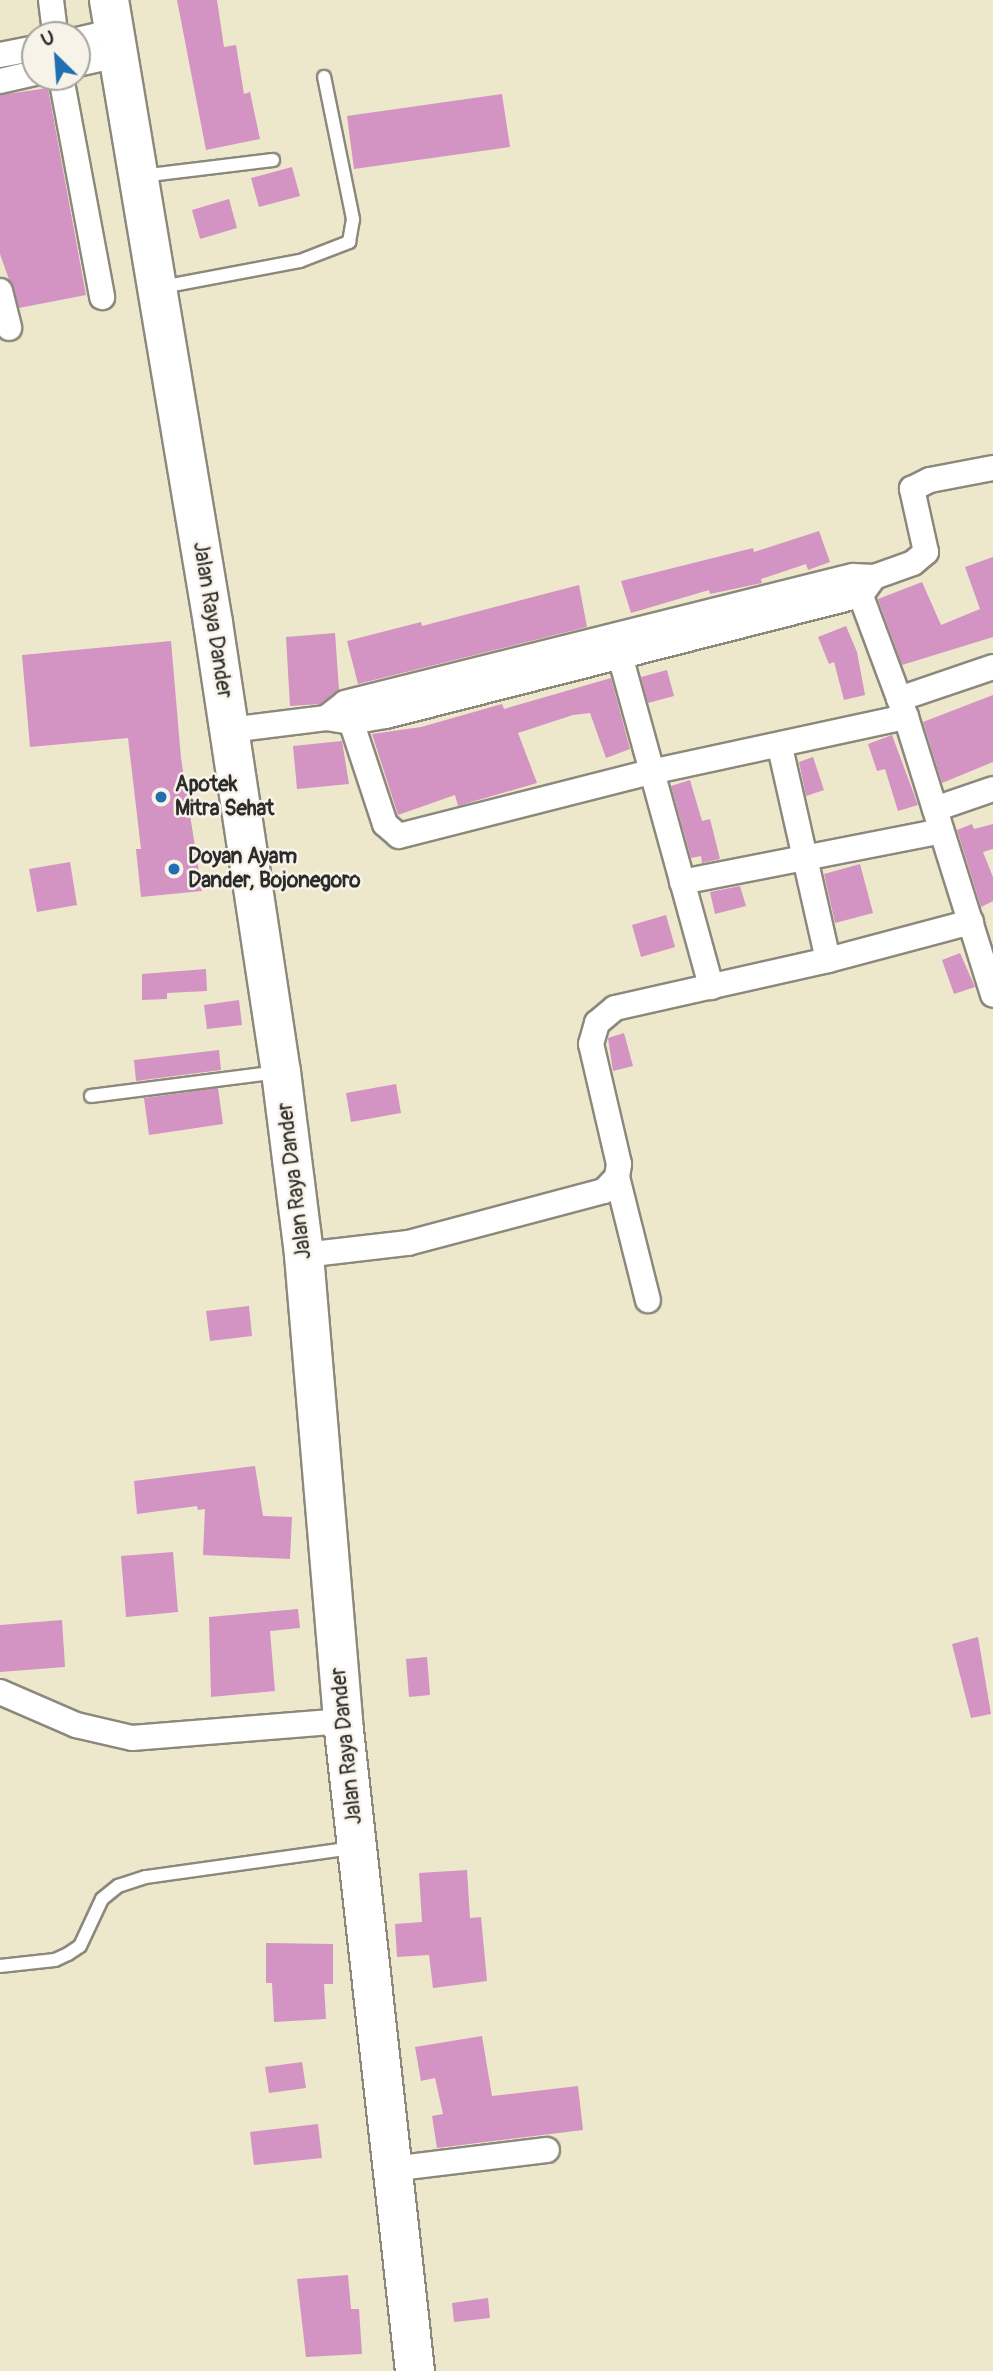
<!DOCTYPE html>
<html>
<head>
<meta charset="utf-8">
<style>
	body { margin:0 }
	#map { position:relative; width:993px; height:2371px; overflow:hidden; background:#ede7cc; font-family:Pangolin,sans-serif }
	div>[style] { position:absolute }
	.building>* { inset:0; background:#d394c3 }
	.roads { filter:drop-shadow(2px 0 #8c897c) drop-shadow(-2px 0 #8c897c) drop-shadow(0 2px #8c897c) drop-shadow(0 -2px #8c897c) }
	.lane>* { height:12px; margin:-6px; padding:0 6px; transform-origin:6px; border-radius:6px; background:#fff }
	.street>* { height:24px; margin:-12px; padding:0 12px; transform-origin:12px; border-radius:12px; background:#fff }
	.primary>* { height:38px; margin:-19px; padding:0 19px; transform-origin:19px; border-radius:19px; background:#fff }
	.dots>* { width:19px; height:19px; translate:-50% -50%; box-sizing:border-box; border:4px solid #f7f3e8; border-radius:50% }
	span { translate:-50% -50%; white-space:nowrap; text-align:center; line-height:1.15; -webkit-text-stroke:5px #f7f3e8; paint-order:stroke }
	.street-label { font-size:21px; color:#2b2b2b }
	.poi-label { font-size:21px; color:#2b2b2b; font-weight:700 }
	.left { translate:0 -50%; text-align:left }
	.north { position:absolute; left:21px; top:21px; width:70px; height:70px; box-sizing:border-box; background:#f7f3e8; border:2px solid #a5a39c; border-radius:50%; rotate:335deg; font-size:19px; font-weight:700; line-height:28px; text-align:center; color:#2b2b2b }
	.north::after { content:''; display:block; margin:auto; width:24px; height:32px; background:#1f6fb2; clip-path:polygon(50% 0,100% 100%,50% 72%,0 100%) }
</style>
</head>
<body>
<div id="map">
	<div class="building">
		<div style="clip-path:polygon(177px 0,217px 0,224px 47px,236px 45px,244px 94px,250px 92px,260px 139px,206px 150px)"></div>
		<div style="clip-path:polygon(48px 88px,86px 295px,19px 308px,0 254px,0 95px)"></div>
		<div style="clip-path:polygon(502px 94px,510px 147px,354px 169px,347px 116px)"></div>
		<div style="clip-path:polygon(292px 167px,300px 196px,259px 207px,251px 178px)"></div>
		<div style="clip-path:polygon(229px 199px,237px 228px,200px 239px,192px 210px)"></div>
		<div style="clip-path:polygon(819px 531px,830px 562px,808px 570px,806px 564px,761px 579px,762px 583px,710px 594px,709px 590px,631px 613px,621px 581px,753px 548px,754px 552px)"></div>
		<div style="clip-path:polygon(993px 557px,993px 637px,902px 665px,878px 599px,922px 582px,941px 625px,980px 609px,965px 567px)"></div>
		<div style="clip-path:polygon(579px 585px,587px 627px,358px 684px,347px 641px,421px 622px,422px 626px)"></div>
		<div style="clip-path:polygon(846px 626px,857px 652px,865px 695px,844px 700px,834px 662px,829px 664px,818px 637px)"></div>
		<div style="clip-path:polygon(335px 633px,339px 690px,320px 704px,290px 706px,286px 637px)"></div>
		<div style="clip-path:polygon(171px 641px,181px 758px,202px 891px,141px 897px,136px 849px,141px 849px,128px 738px,30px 747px,22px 655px)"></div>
		<div style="clip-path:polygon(667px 670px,674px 696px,648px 703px,641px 677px)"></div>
		<div style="clip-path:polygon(611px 678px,630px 749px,606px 758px,590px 713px,573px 715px,518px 733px,537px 783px,458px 806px,455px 795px,398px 815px,372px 734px,421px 727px,502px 704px,504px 709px)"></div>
		<div style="clip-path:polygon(993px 695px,993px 762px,942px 783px,923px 722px)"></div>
		<div style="clip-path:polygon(892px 735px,918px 805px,898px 811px,885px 769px,877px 771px,868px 744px)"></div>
		<div style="clip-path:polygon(342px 741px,349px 784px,297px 789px,293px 746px)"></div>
		<div style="clip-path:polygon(813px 757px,824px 790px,806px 796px,799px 762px)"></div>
		<div style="clip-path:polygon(690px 780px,702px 821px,710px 819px,720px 859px,702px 863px,701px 856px,691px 858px,671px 786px)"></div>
		<div style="clip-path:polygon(972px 824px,974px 829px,993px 824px,993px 849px,983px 852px,993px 877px,993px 901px,981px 907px,957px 830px)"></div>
		<div style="clip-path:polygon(70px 862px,77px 905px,37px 912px,29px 869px)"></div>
		<div style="clip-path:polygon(860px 864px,873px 913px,835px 923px,824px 874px)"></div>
		<div style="clip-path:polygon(740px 886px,746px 906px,715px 914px,710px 892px)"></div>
		<div style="clip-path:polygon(666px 915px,675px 947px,641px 957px,632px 925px)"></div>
		<div style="clip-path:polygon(960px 953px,975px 987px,954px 994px,942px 960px)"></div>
		<div style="clip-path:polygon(206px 969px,207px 991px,167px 993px,167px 999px,142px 1000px,142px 974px)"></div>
		<div style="clip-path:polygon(239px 1000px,242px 1025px,207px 1029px,204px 1005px)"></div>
		<div style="clip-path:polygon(624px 1033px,633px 1066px,613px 1071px,608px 1038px)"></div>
		<div style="clip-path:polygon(219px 1050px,221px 1070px,136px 1081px,134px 1060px)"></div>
		<div style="clip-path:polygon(396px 1084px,401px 1113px,351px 1122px,346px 1093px)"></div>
		<div style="clip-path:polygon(218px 1088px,223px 1124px,149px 1135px,144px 1098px)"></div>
		<div style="clip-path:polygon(249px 1306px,252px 1336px,210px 1341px,206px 1311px)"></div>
		<div style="clip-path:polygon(255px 1466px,263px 1516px,292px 1517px,290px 1559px,203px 1555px,205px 1509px,198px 1510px,197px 1506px,137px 1514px,134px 1481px)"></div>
		<div style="clip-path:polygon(173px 1552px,178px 1612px,126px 1617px,121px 1556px)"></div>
		<div style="clip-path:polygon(298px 1609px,300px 1628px,270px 1631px,275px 1691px,211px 1697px,209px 1617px)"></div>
		<div style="clip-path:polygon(62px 1620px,65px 1667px,0 1672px,0 1625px)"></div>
		<div style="clip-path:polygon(978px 1637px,991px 1714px,971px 1718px,952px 1644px)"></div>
		<div style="clip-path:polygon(427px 1657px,430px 1695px,409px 1697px,406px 1659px)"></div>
		<div style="clip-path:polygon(467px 1870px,470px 1918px,481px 1917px,487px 1981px,433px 1988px,429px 1955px,397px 1957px,395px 1924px,422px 1922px,419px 1873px)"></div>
		<div style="clip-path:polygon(266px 1943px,333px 1944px,333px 1984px,324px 1984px,326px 2019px,274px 2022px,272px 1983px,266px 1983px)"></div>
		<div style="clip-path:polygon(482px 2036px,492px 2096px,578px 2086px,583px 2130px,437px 2148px,432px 2116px,443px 2114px,435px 2078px,421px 2081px,415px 2047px)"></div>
		<div style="clip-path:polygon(302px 2062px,306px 2088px,269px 2093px,265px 2067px)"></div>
		<div style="clip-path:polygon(318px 2124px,322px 2158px,254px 2165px,250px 2132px)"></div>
		<div style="clip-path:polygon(348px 2275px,351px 2309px,359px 2309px,362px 2354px,306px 2357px,297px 2279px)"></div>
		<div style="clip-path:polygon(488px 2298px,490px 2318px,454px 2322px,452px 2303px)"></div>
	</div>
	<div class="roads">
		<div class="lane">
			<div style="left:141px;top:176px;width:133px;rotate:-6.9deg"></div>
			<div style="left:162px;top:287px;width:140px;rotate:-10.7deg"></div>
			<div style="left:300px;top:261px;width:53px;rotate:-21.2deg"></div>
			<div style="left:349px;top:242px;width:23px;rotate:-80deg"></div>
			<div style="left:353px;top:219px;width:145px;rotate:-101.5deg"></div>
			<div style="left:91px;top:1096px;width:189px;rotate:-7.3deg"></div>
			<div style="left:0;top:1966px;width:55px;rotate:-6.2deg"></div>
			<div style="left:55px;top:1960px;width:14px;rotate:-25deg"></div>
			<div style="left:68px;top:1954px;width:14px;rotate:-34deg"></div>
			<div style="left:80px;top:1946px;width:52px;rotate:-64.9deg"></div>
			<div style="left:102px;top:1899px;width:21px;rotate:-39deg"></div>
			<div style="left:118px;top:1886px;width:29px;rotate:-18deg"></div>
			<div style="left:146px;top:1877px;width:209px;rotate:-8deg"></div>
		</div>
		<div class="street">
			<div style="left:51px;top:0;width:35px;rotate:83deg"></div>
			<div style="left:77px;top:40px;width:39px;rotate:-13deg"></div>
			<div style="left:0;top:55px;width:36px;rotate:-11deg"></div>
			<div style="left:77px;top:64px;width:42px;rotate:-12.4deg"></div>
			<div style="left:61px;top:77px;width:224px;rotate:79.4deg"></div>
			<div style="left:0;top:81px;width:36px;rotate:-13deg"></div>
			<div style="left:0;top:291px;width:38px;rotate:76deg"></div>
			<div style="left:855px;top:580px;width:146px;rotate:69.6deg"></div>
			<div style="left:906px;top:717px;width:291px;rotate:72.6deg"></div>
			<div style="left:616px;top:641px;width:359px;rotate:74.6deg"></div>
			<div style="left:899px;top:699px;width:99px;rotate:-18.8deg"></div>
			<div style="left:347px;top:709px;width:121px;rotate:71.7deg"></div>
			<div style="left:385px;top:824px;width:18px;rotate:41deg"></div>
			<div style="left:399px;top:836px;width:260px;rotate:-14.3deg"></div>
			<div style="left:651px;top:772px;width:261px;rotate:-12.2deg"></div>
			<div style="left:326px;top:718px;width:24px;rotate:-38deg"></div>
			<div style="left:345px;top:703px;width:524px;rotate:-14.04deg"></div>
			<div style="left:853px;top:576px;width:21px;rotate:3deg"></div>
			<div style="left:874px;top:577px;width:41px;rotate:-19.7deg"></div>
			<div style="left:913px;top:563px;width:17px;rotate:-40deg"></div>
			<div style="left:926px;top:552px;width:65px;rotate:-102.5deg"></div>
			<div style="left:912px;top:489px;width:20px;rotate:-27deg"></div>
			<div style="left:930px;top:480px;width:64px;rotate:-10.8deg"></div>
			<div style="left:230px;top:730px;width:97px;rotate:-7.1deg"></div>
			<div style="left:326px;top:718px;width:25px;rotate:9deg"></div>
			<div style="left:351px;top:722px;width:36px;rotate:-10deg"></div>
			<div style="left:386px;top:716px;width:490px;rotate:-14.3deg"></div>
			<div style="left:861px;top:595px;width:22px;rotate:-54deg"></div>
			<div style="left:780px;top:747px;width:218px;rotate:77.3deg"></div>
			<div style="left:935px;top:809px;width:61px;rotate:-19deg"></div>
			<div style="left:682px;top:882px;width:264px;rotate:-11.1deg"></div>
			<div style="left:617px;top:1177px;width:127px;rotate:75.9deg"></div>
			<div style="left:304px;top:1255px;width:105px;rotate:-6.6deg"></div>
			<div style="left:408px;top:1243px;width:203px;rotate:-14.9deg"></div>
			<div style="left:604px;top:1191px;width:19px;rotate:-47deg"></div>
			<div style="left:617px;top:1177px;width:13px;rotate:-81deg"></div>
			<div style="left:619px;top:1164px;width:123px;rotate:-103.1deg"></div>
			<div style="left:591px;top:1044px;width:22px;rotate:-74deg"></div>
			<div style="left:597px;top:1023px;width:23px;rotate:-40deg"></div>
			<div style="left:615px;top:1008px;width:218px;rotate:-12.7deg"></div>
			<div style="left:828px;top:960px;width:148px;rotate:-14.9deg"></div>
			<div style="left:0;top:1692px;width:83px;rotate:23.5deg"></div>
			<div style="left:76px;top:1725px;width:57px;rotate:13.1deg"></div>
			<div style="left:132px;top:1738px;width:212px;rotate:-4.6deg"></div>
			<div style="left:392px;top:2169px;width:156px;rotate:-7deg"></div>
		</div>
		<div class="primary">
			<div style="left:109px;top:0;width:632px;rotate:80.52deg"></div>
			<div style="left:213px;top:623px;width:454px;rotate:81.4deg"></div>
			<div style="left:281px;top:1072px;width:184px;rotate:82.8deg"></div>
			<div style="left:304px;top:1255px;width:468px;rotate:85.2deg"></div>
			<div style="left:343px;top:1721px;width:654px;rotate:83.68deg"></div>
		</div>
	</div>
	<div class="dots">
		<div style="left:161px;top:797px;background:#1f6fb2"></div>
		<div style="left:174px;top:869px;background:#1f6fb2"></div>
	</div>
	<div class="street-label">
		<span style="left:212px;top:620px;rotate:81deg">Jalan Raya Dander</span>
		<span style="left:295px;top:1181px;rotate:-97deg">Jalan Raya Dander</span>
		<span style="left:347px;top:1746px;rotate:-96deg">Jalan Raya Dander</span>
	</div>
	<div class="poi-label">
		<span class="left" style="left:175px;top:797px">Apotek<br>Mitra Sehat</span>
		<span class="left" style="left:188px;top:869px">Doyan Ayam<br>Dander, Bojonegoro</span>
	</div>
	<div class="north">U</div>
</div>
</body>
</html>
